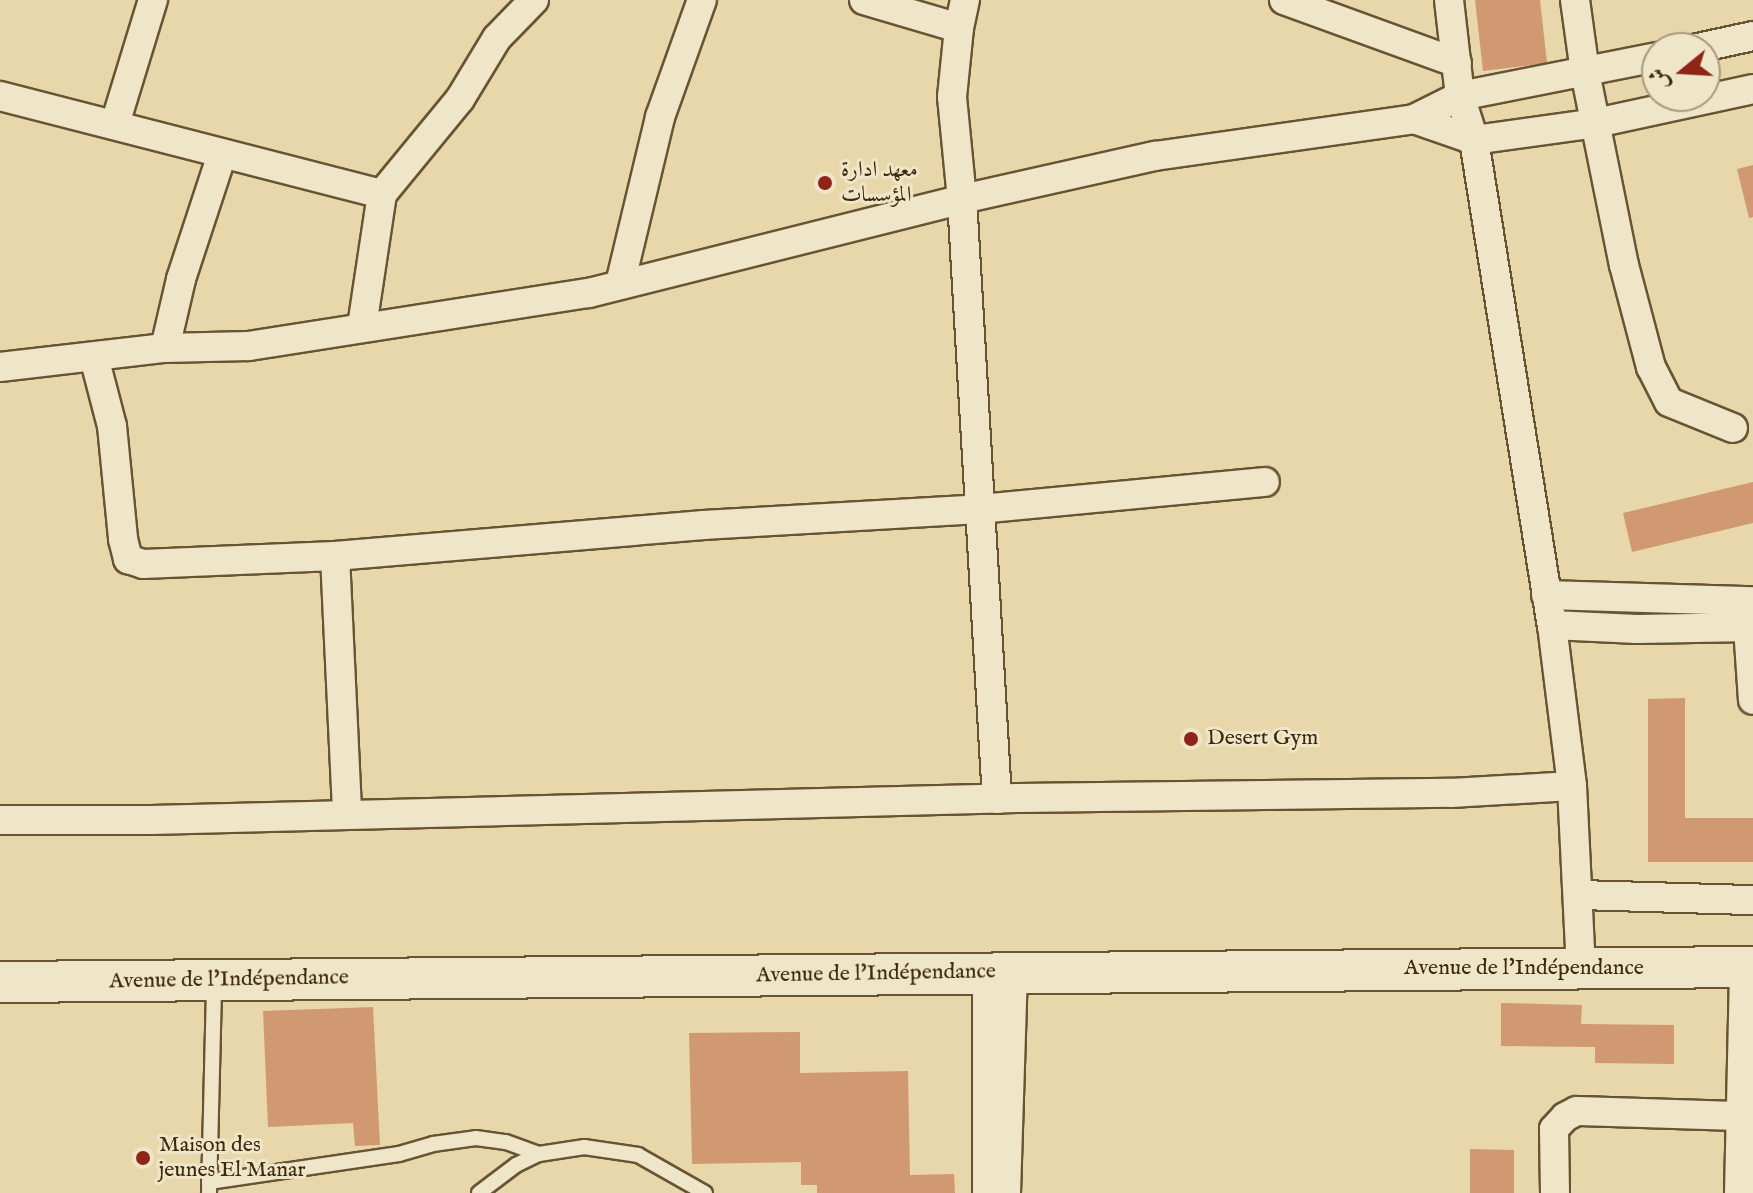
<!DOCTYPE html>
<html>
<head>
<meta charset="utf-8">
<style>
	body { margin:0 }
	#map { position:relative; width:1753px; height:1193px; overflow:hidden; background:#e7d7ab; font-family:"IM FELL English",Amiri,serif }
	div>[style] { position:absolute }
	.building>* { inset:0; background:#d19972 }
	.roads { filter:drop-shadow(2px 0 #685433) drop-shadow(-2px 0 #685433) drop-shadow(0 2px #685433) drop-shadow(0 -2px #685433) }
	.service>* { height:14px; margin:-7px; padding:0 7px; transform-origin:7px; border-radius:7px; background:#efe5c8 }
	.minor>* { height:28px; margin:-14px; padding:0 14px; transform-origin:14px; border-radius:14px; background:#efe5c8 }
	.secondary>* { height:40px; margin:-20px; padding:0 20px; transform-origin:20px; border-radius:20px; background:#efe5c8 }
	.dots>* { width:22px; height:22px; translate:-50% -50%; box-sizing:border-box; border:4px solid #efe5c8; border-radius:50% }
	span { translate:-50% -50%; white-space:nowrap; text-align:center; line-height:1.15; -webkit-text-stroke:6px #efe5c8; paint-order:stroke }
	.poi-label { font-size:22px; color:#3d290b }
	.left { translate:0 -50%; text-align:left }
	.street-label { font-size:22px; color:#3d290b }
	.north { position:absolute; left:1641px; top:32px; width:80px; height:80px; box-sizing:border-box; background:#efe5c8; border:2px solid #a89a7c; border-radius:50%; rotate:252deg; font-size:22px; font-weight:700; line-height:32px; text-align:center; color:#3d290b }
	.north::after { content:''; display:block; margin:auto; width:28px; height:36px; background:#8f2418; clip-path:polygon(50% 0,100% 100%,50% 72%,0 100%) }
</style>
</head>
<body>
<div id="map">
	<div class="building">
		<div style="clip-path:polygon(1475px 0,1540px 0,1547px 63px,1483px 71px)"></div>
		<div style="clip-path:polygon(1753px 165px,1753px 217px,1749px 218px,1737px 169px)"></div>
		<div style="clip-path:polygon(1753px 482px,1753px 523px,1632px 552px,1623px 513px)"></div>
		<div style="clip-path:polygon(1685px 698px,1685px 818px,1753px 818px,1753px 862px,1648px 862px,1648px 699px)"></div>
		<div style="clip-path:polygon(1501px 1003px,1582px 1005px,1581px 1024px,1674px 1025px,1674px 1064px,1595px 1063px,1595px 1047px,1501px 1046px)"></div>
		<div style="clip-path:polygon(373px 1007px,380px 1145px,355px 1146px,353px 1123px,268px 1127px,263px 1011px)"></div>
		<div style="clip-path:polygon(800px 1032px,800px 1073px,908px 1071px,910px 1175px,954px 1174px,955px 1193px,817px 1193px,817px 1185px,801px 1185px,801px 1162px,692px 1164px,689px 1033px)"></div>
		<div style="clip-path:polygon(1470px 1149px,1514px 1150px,1514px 1193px,1470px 1193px)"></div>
	</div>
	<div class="roads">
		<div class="service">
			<div style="left:209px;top:1182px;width:192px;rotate:-8.4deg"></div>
			<div style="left:399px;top:1154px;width:35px;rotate:-16deg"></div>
			<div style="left:433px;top:1144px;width:43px;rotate:-7.9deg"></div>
			<div style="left:476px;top:1138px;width:30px;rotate:8deg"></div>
			<div style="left:506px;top:1142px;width:35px;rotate:20deg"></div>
			<div style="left:209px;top:1193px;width:212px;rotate:-88.6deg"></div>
			<div style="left:479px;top:1193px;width:46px;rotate:-37.1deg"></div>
			<div style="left:516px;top:1165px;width:25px;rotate:-26deg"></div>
			<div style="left:539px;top:1154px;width:46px;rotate:-8.8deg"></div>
			<div style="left:584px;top:1147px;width:55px;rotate:8.4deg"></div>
			<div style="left:638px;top:1155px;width:77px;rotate:29.6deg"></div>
		</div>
		<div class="minor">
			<div style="left:864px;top:0;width:99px;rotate:16.4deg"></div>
			<div style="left:959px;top:28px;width:69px;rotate:95.8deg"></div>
			<div style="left:952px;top:97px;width:102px;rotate:84.4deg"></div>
			<div style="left:962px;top:199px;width:601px;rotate:86.66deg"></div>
			<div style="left:1284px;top:0;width:184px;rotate:20deg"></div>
			<div style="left:1449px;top:0;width:97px;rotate:83.5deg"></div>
			<div style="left:1460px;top:96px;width:46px;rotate:72.3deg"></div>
			<div style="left:1474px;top:140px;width:491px;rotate:80.9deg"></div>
			<div style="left:1552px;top:625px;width:162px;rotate:82.9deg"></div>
			<div style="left:1572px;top:786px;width:182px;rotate:87.2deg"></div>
			<div style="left:1575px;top:0;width:73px;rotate:82.1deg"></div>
			<div style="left:1585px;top:72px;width:197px;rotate:78.6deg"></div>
			<div style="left:1624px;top:265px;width:106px;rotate:75.2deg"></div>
			<div style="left:1651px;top:367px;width:39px;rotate:63deg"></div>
			<div style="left:1669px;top:402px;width:69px;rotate:22.1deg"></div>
			<div style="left:959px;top:28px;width:29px;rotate:-78deg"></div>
			<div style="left:1698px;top:48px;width:56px;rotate:-12.3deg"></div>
			<div style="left:0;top:96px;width:394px;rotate:14.4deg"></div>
			<div style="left:382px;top:194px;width:134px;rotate:98.6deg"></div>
			<div style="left:1414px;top:119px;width:64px;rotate:19.3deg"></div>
			<div style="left:1474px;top:140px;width:123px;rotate:-7.9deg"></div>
			<div style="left:1596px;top:123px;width:161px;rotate:-12.2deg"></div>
			<div style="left:115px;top:124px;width:130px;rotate:-73deg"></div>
			<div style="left:382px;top:194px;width:123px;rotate:-50.6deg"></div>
			<div style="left:460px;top:99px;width:71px;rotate:-58.8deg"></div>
			<div style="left:497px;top:38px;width:53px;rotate:-45.8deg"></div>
			<div style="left:620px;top:284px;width:172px;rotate:-76.5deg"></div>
			<div style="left:660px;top:117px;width:124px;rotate:-70.3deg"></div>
			<div style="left:165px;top:348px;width:71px;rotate:-76.9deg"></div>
			<div style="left:181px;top:279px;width:132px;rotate:-71.8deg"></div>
			<div style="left:94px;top:357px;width:71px;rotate:75.4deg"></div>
			<div style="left:112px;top:426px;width:114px;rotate:84.4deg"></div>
			<div style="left:123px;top:539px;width:21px;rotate:76deg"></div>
			<div style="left:128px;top:559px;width:16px;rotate:18deg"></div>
			<div style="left:143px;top:564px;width:192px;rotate:-2.4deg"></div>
			<div style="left:335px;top:556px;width:370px;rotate:-4.8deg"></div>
			<div style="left:704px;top:525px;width:275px;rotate:-3.3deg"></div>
			<div style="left:979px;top:509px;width:287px;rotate:-5.4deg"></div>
			<div style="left:0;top:367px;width:166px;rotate:-6.6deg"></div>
			<div style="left:165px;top:348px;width:84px;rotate:-1.4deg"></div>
			<div style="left:249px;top:346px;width:344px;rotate:-8.9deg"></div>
			<div style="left:589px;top:293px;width:385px;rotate:-14.1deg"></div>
			<div style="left:962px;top:199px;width:198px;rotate:-12.6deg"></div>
			<div style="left:1155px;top:156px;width:262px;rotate:-8.1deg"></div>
			<div style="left:1414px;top:119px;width:51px;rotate:-26.6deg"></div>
			<div style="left:1460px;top:96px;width:201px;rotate:-11.2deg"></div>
			<div style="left:335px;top:556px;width:258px;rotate:87.3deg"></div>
			<div style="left:1546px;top:595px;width:207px;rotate:1.7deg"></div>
			<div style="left:1552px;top:625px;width:85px;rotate:2.7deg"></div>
			<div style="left:1637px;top:629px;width:116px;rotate:-1deg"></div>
			<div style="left:1748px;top:627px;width:73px;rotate:86.1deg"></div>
			<div style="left:0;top:820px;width:151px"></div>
			<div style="left:151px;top:820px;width:867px;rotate:-1.45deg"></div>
			<div style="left:1018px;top:798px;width:433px;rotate:-0.7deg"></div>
			<div style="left:1451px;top:793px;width:121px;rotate:-3.3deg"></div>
			<div style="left:1580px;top:895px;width:173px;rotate:1.7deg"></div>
			<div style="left:987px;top:1193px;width:220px;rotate:-90deg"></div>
			<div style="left:1006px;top:1193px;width:220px;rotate:-88.2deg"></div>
			<div style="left:1555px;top:1193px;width:64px;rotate:-90.9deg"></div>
			<div style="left:1554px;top:1129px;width:16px;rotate:-47deg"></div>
			<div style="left:1565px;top:1117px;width:13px;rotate:-27deg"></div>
			<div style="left:1577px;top:1111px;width:162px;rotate:1.8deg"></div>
			<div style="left:1739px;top:1193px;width:226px;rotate:-88.7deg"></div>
		</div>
		<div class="secondary">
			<div style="left:0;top:982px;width:1753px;rotate:-0.49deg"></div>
		</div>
	</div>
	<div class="dots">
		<div style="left:825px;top:183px;background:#8f2418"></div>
		<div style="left:1191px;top:739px;background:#8f2418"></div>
		<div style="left:143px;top:1158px;background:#8f2418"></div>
	</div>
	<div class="poi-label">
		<span class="left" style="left:841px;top:183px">معهد ادارة<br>المؤسسات</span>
		<span class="left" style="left:1207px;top:739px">Desert Gym</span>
		<span class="left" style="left:159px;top:1158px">Maison des<br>jeunes El Manar</span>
	</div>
	<div class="street-label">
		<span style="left:1524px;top:969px">Avenue de l'Indépendance</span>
		<span style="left:876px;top:974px;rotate:-1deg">Avenue de l'Indépendance</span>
		<span style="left:229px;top:980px;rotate:-1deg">Avenue de l'Indépendance</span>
	</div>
	<div class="north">ش</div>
</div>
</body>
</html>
